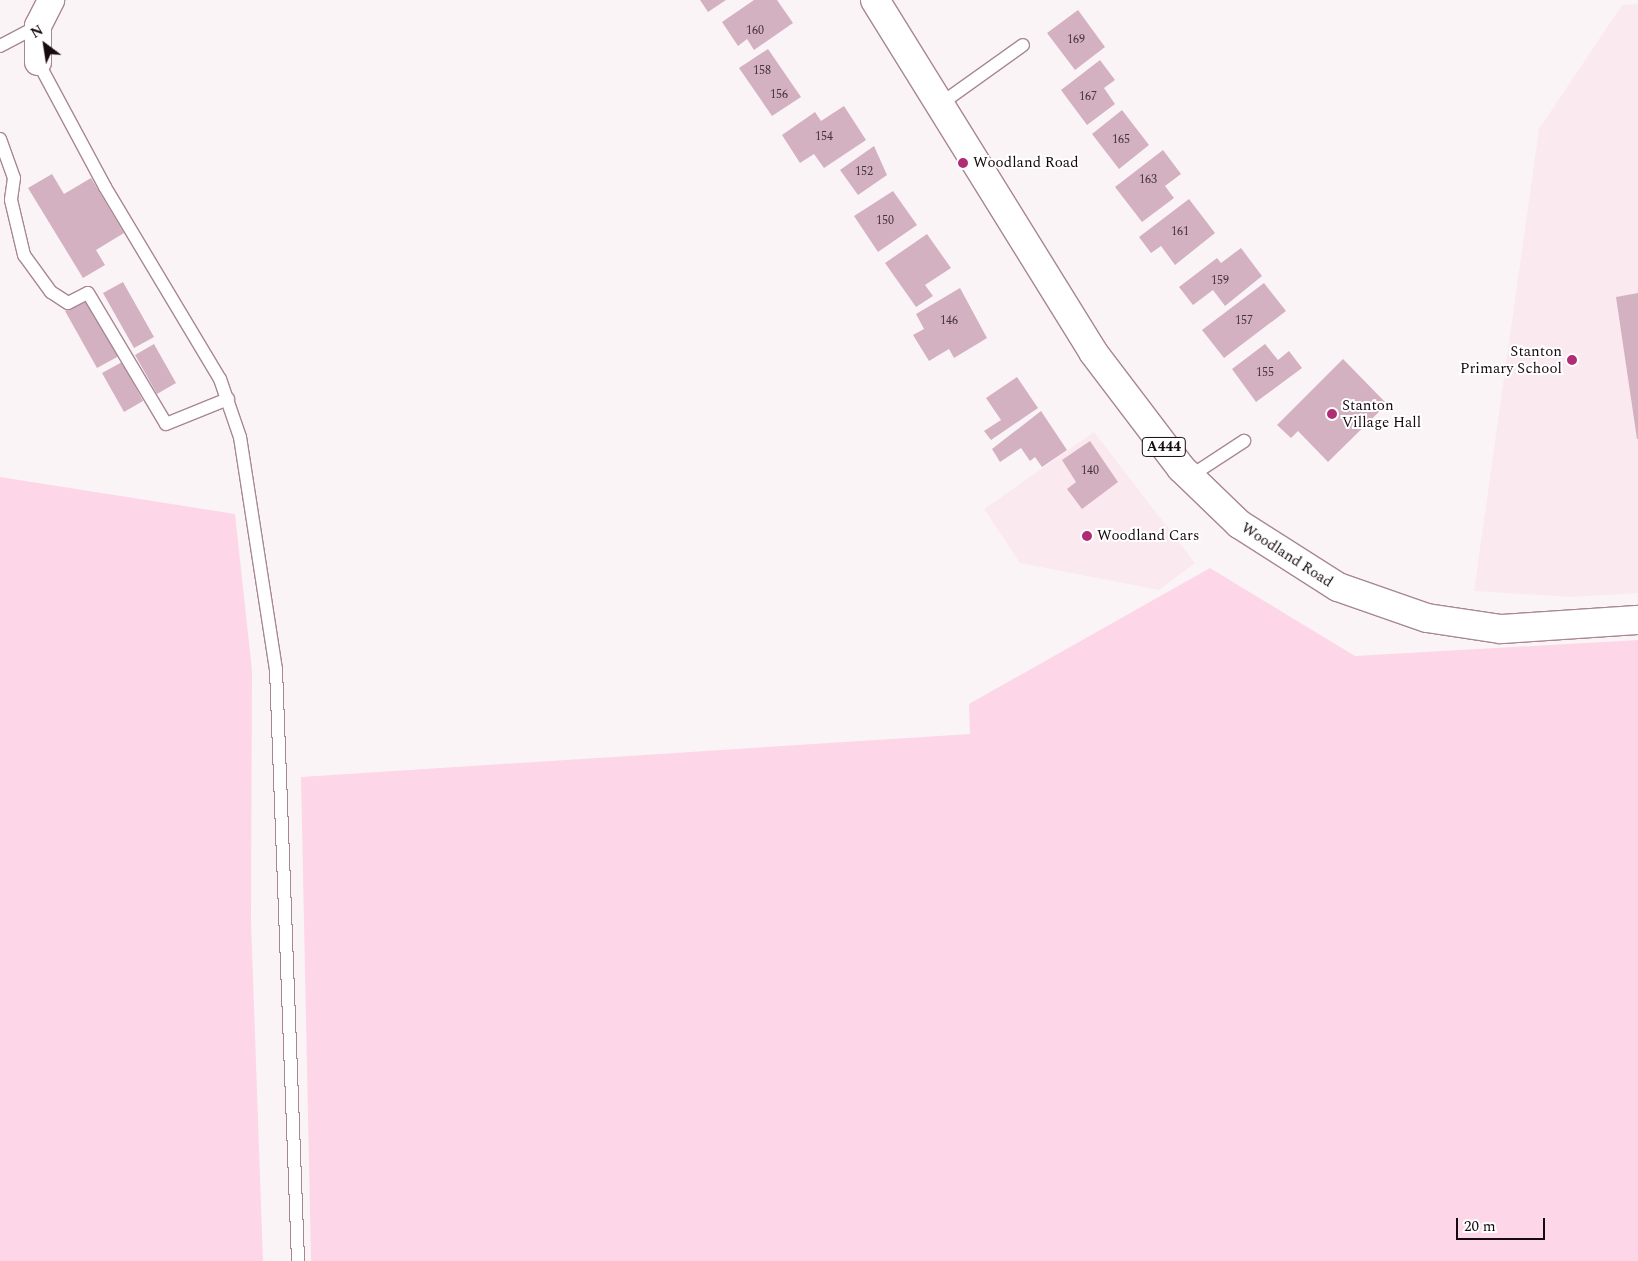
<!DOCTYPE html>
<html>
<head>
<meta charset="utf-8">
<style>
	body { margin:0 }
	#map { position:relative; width:1638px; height:1261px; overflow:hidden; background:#fbf4f7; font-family:Spectral,serif }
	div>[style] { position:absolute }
	.built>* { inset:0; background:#fbe9f0 }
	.green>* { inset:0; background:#fdd7e7 }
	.building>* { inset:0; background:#d4b1c0 }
	.roads { filter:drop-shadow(1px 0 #a88794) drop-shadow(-1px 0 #a88794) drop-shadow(0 1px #a88794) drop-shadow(0 -1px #a88794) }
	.service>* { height:12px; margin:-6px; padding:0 6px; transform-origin:6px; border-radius:6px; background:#fff }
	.minor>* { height:26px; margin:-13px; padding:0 13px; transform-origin:13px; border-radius:13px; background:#fff }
	.trunk>* { height:28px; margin:-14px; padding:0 14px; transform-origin:14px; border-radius:14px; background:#fff }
	.dots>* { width:14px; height:14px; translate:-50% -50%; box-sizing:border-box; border:2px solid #fff; border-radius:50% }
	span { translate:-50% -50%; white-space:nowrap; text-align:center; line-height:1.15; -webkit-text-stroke:4px #fff; paint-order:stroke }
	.number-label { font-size:12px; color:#46343d }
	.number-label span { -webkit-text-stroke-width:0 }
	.shield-label span { padding:1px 4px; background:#fff; border:1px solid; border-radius:4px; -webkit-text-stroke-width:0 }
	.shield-label { font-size:14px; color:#170b11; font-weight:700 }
	.poi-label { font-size:15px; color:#170b11 }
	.left { translate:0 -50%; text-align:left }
	.right { translate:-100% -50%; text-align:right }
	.street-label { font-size:15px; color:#170b11 }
	.north { position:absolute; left:20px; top:20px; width:50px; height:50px; -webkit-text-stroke:4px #fff; paint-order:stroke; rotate:329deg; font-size:14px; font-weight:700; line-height:20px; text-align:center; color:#170b11 }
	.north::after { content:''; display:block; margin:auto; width:18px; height:22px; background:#170b11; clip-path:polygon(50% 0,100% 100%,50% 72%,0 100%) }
	.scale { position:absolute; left:1456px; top:1218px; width:89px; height:22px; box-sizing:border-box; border:2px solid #170b11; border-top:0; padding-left:6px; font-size:15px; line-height:18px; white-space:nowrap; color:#170b11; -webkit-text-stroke:4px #fff; paint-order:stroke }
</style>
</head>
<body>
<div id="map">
	<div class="built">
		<div style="clip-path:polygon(1638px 4px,1638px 593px,1571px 597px,1474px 591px,1539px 129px,1622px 5px)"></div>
		<div style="clip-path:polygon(1094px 432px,1195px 563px,1159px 590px,1020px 563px,984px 509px)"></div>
	</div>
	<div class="green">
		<div style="clip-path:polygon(0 477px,235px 514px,252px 670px,251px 921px,263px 1261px,0 1261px)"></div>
		<div style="clip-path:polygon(1210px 568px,1355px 656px,1638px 640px,1638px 1261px,311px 1261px,301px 777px,970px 734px,969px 704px)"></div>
	</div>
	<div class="building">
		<div style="clip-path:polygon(700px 0,726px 0,708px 12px)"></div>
		<div style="clip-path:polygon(754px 0,777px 0,793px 23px,754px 50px,747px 39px,738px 46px,722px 22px)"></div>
		<div style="clip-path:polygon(1078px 10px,1105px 47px,1075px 70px,1047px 33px)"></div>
		<div style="clip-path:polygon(768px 49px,801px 97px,772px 116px,739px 68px)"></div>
		<div style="clip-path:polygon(1100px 60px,1115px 80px,1104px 88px,1115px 104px,1087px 125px,1061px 90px)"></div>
		<div style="clip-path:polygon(844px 106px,866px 140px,824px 168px,814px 154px,800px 163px,782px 135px,815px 112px,821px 121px)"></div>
		<div style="clip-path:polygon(1122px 110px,1149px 145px,1119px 169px,1092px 134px)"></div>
		<div style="clip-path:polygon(874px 146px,887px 175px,858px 195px,840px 170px)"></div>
		<div style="clip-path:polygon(1163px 150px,1181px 174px,1165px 186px,1174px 198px,1142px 222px,1115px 187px)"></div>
		<div style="clip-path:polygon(52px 174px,64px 194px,91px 178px,124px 233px,96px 250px,105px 265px,83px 278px,28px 188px)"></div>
		<div style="clip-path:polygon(893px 191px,917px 225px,878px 252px,854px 216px)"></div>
		<div style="clip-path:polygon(1189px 199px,1215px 233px,1175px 265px,1161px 246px,1151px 253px,1139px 237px)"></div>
		<div style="clip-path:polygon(927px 234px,951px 268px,925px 285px,933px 296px,916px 307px,885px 263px)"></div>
		<div style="clip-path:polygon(1241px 248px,1262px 276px,1225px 306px,1213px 290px,1193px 305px,1179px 287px,1217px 258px,1221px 263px)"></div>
		<div style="clip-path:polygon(123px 282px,154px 337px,134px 348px,103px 293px)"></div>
		<div style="clip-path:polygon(1264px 283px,1286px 311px,1224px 358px,1202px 330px)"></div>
		<div style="clip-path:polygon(960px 288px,987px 338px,954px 358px,949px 349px,929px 361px,913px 335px,924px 329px,916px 314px)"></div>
		<div style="clip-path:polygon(1638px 293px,1638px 439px,1637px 439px,1616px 297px)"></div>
		<div style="clip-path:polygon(87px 299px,119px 356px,97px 368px,65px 311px)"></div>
		<div style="clip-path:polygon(154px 344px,176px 383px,157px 394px,135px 355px)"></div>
		<div style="clip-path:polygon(1265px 344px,1278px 360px,1289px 351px,1302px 368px,1256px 402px,1232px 369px)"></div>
		<div style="clip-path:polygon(1343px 359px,1387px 404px,1328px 462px,1298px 431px,1291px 438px,1277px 425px)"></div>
		<div style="clip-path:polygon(122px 362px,143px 401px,124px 412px,102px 373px)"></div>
		<div style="clip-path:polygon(1017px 377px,1038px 408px,991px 440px,984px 431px,1001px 420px,986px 398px)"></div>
		<div style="clip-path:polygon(1041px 411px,1067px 450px,1042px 467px,1035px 457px,1030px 461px,1021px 448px,1000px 462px,992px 449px)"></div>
		<div style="clip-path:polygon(1090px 441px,1118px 482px,1082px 509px,1067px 489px,1076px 482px,1062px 460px)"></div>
	</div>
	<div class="roads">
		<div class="service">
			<div style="left:0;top:46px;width:43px;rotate:-27.8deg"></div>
			<div style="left:38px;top:62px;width:142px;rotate:61.8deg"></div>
			<div style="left:105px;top:187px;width:224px;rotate:59.1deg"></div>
			<div style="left:220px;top:379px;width:61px;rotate:71deg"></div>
			<div style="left:240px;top:437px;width:235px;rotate:81.2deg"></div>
			<div style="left:276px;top:669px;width:592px;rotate:87.87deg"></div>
			<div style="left:939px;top:105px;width:103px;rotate:-35.5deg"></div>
			<div style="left:0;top:139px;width:41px;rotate:70.3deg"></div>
			<div style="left:14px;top:178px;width:22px;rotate:98deg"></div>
			<div style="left:11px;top:200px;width:57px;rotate:76.7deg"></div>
			<div style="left:24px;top:255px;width:46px;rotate:53.9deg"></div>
			<div style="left:51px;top:292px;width:20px;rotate:33deg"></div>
			<div style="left:68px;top:303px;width:22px;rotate:-27deg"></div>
			<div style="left:88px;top:293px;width:152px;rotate:59.2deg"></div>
			<div style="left:166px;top:424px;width:67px;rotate:-22deg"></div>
			<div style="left:1189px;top:477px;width:66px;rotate:-33.2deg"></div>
		</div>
		<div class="minor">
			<div style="left:38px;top:62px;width:36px;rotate:-90deg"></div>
			<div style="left:38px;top:26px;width:29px;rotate:-63deg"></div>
		</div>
		<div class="trunk">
			<div style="left:875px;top:0;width:414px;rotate:58.2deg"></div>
			<div style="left:1093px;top:352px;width:146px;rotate:52.8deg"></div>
			<div style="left:1181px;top:468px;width:81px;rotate:44deg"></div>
			<div style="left:1239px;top:524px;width:117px;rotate:32.5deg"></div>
			<div style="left:1338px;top:587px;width:94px;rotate:19.2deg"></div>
			<div style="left:1427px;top:618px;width:75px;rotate:8.5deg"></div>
			<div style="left:1501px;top:629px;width:137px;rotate:-3.8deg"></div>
		</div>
	</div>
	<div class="dots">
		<div style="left:963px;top:163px;background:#b02d75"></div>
		<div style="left:1572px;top:360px;background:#b02d75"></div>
		<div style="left:1332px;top:414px;background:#b02d75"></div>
		<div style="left:1087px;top:536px;background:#b02d75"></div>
	</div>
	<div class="number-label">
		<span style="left:755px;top:31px">160</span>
		<span style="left:1076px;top:40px">169</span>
		<span style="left:762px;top:71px">158</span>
		<span style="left:779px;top:95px">156</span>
		<span style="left:1088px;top:97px">167</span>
		<span style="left:824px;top:137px">154</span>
		<span style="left:1121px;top:140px">165</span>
		<span style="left:864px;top:172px">152</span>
		<span style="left:1148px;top:180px">163</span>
		<span style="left:885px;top:221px">150</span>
		<span style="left:1180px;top:232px">161</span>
		<span style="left:1220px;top:281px">159</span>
		<span style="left:949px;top:321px">146</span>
		<span style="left:1244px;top:321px">157</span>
		<span style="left:1265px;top:373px">155</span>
		<span style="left:1090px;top:471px">140</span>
	</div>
	<div class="shield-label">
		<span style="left:1164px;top:447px">A444</span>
	</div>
	<div class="poi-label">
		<span class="left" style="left:973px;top:163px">Woodland Road</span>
		<span class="right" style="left:1562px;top:360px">Stanton<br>Primary School</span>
		<span class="left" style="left:1342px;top:414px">Stanton<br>Village Hall</span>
		<span class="left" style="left:1097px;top:536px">Woodland Cars</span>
	</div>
	<div class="street-label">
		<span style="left:1287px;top:555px;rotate:33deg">Woodland Road</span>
	</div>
	<div class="north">N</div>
	<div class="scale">20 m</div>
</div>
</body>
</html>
